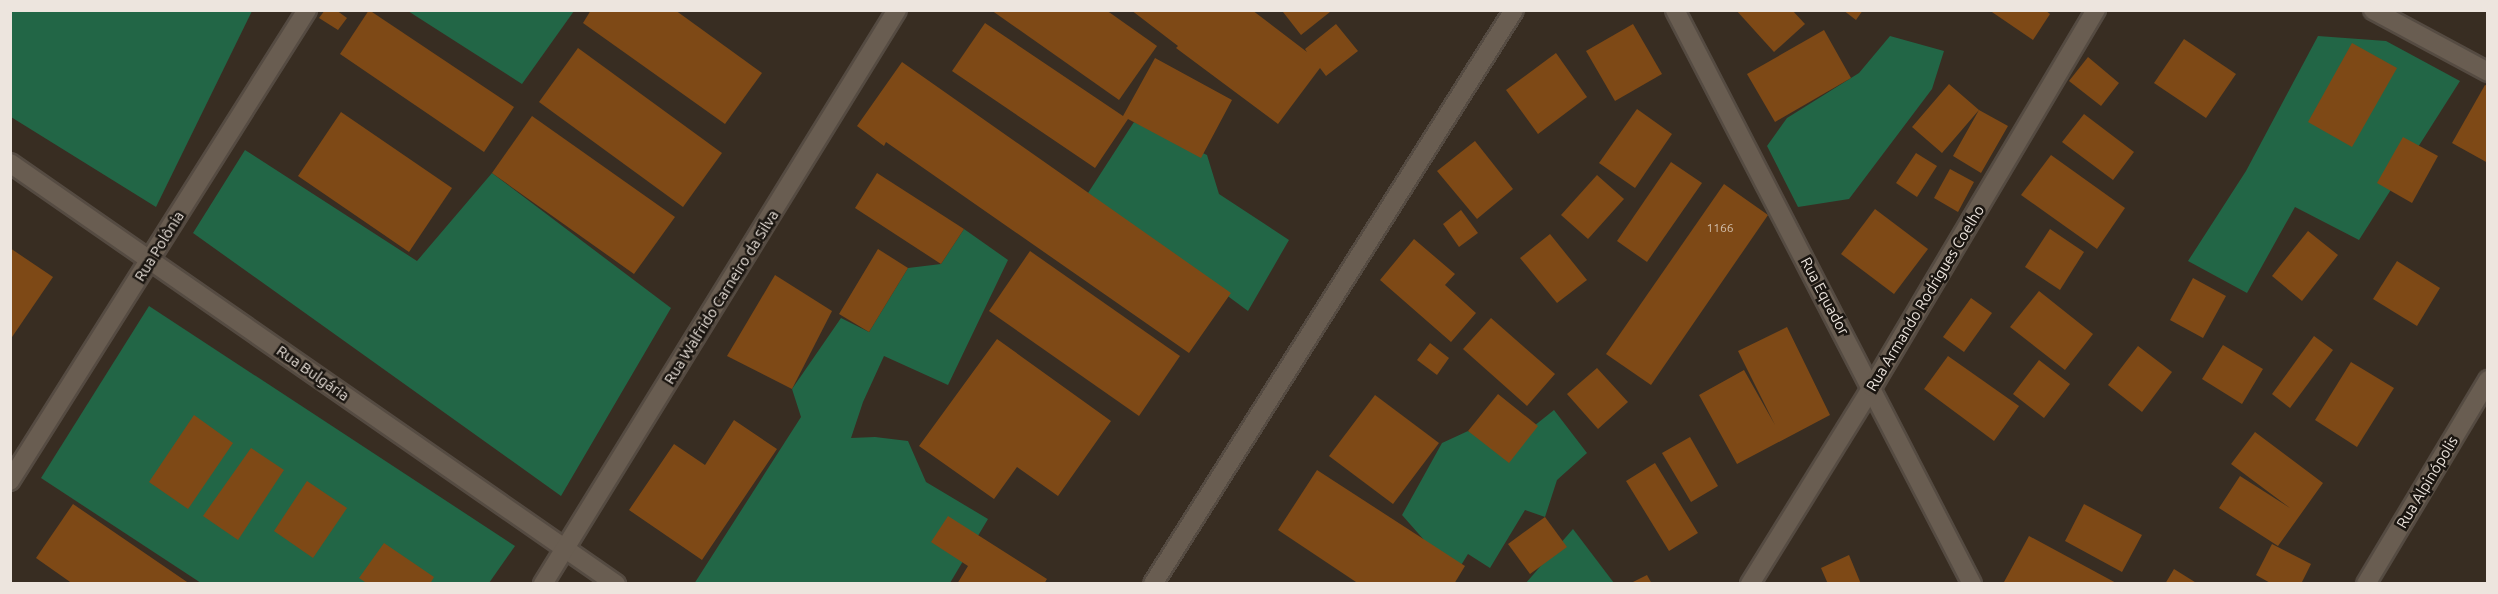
<!DOCTYPE html>
<html>
<head>
<meta charset="utf-8">
<style>
	body { margin:0 }
	#map { position:relative; width:2498px; height:594px; overflow:hidden; background:#382d22; font-family:Ubuntu,sans-serif }
	div>[style] { position:absolute }
	.green>* { inset:0; background:#226646 }
	.building>* { inset:0; background:#7e4916 }
	.roads { filter:drop-shadow(2px 0 #554b42) drop-shadow(-2px 0 #554b42) drop-shadow(0 2px #554b42) drop-shadow(0 -2px #554b42) }
	.street>* { height:18px; margin:-9px; padding:0 9px; transform-origin:9px; border-radius:9px; background:#695d51 }
	.secondary>* { height:18px; margin:-9px; padding:0 9px; transform-origin:9px; border-radius:9px; background:#695d51 }
	span { translate:-50% -50%; white-space:nowrap; text-align:center; line-height:1.15; -webkit-text-stroke:5px #1b1611; paint-order:stroke }
	.number-label { font-size:12px; color:#d1beac }
	.number-label span { -webkit-text-stroke-width:0 }
	.street-label { font-size:15px; color:#ede5de }
	.frame { position:absolute; inset:0; border:12px solid #ede5de; pointer-events:none }
</style>
</head>
<body>
<div id="map">
	<div class="green">
		<div style="clip-path:polygon(10px 11px,252px 11px,156px 207px,11px 117px)"></div>
		<div style="clip-path:polygon(408px 11px,574px 10px,574px 11px,522px 84px)"></div>
		<div style="clip-path:polygon(1890px 36px,1944px 51px,1932px 89px,1849px 199px,1798px 207px,1767px 146px,1787px 118px,1859px 73px)"></div>
		<div style="clip-path:polygon(2318px 36px,2386px 41px,2460px 81px,2359px 240px,2295px 207px,2247px 293px,2188px 261px,2246px 171px)"></div>
		<div style="clip-path:polygon(1134px 122px,1207px 155px,1219px 194px,1289px 240px,1248px 311px,1088px 193px)"></div>
		<div style="clip-path:polygon(245px 150px,417px 261px,492px 173px,671px 308px,561px 496px,193px 233px)"></div>
		<div style="clip-path:polygon(964px 229px,1008px 260px,948px 385px,884px 356px,863px 402px,851px 438px,875px 437px,908px 441px,926px 482px,988px 519px,950px 583px,694px 584px,801px 417px,792px 389px,841px 318px,869px 332px,908px 268px,941px 264px)"></div>
		<div style="clip-path:polygon(149px 306px,515px 546px,489px 583px,201px 583px,41px 478px)"></div>
		<div style="clip-path:polygon(1554px 410px,1587px 453px,1557px 480px,1545px 517px,1525px 510px,1490px 568px,1468px 554px,1455px 575px,1402px 515px,1442px 443px,1468px 431px,1513px 457px,1534px 426px)"></div>
		<div style="clip-path:polygon(1573px 529px,1614px 583px,1525px 584px)"></div>
	</div>
	<div class="building">
		<div style="clip-path:polygon(325px 10px,336px 10px,347px 18px,338px 30px,319px 18px)"></div>
		<div style="clip-path:polygon(369px 10px,514px 107px,484px 152px,340px 54px)"></div>
		<div style="clip-path:polygon(591px 10px,675px 10px,762px 73px,725px 124px,583px 23px)"></div>
		<div style="clip-path:polygon(991px 10px,1106px 10px,1157px 46px,1119px 100px)"></div>
		<div style="clip-path:polygon(1131px 10px,1252px 10px,1307px 52px,1305px 49px,1336px 24px,1358px 51px,1326px 76px,1320px 68px,1278px 124px,1176px 48px,1178px 46px)"></div>
		<div style="clip-path:polygon(1284px 10px,1329px 10px,1330px 12px,1301px 35px,1283px 12px)"></div>
		<div style="clip-path:polygon(1736px 10px,1792px 10px,1805px 24px,1774px 52px)"></div>
		<div style="clip-path:polygon(1843px 10px,1863px 10px,1856px 20px)"></div>
		<div style="clip-path:polygon(1989px 10px,2045px 10px,2050px 14px,2033px 40px)"></div>
		<div style="clip-path:polygon(985px 23px,1123px 116px,1155px 58px,1232px 100px,1201px 158px,1128px 119px,1095px 168px,952px 71px)"></div>
		<div style="clip-path:polygon(1633px 24px,1662px 74px,1615px 101px,1586px 51px)"></div>
		<div style="clip-path:polygon(1824px 30px,1851px 78px,1775px 122px,1747px 74px)"></div>
		<div style="clip-path:polygon(2184px 39px,2236px 74px,2206px 118px,2154px 83px)"></div>
		<div style="clip-path:polygon(2352px 43px,2397px 68px,2352px 147px,2308px 122px)"></div>
		<div style="clip-path:polygon(578px 48px,722px 153px,683px 207px,539px 102px)"></div>
		<div style="clip-path:polygon(1556px 53px,1587px 97px,1538px 134px,1506px 90px)"></div>
		<div style="clip-path:polygon(2088px 57px,2119px 83px,2101px 106px,2069px 81px)"></div>
		<div style="clip-path:polygon(902px 62px,1231px 293px,1189px 353px,886px 142px,884px 146px,857px 126px)"></div>
		<div style="clip-path:polygon(1949px 84px,1979px 110px,2008px 126px,1981px 173px,1953px 156px,1979px 110px,1942px 153px,1912px 127px)"></div>
		<div style="clip-path:polygon(2485px 85px,2488px 86px,2488px 163px,2452px 143px)"></div>
		<div style="clip-path:polygon(1637px 109px,1672px 134px,1635px 188px,1599px 163px)"></div>
		<div style="clip-path:polygon(341px 112px,452px 188px,409px 252px,298px 176px)"></div>
		<div style="clip-path:polygon(2084px 114px,2134px 152px,2113px 180px,2062px 142px)"></div>
		<div style="clip-path:polygon(532px 116px,675px 217px,634px 274px,492px 173px)"></div>
		<div style="clip-path:polygon(2403px 137px,2438px 156px,2412px 203px,2377px 183px)"></div>
		<div style="clip-path:polygon(1475px 141px,1513px 189px,1477px 219px,1437px 171px)"></div>
		<div style="clip-path:polygon(1916px 153px,1937px 166px,1917px 197px,1896px 183px)"></div>
		<div style="clip-path:polygon(2051px 155px,2125px 208px,2097px 249px,2021px 195px)"></div>
		<div style="clip-path:polygon(1671px 162px,1702px 183px,1647px 262px,1617px 241px)"></div>
		<div style="clip-path:polygon(1950px 169px,1974px 182px,1958px 212px,1934px 198px)"></div>
		<div style="clip-path:polygon(877px 173px,964px 229px,941px 264px,855px 208px)"></div>
		<div style="clip-path:polygon(1597px 175px,1624px 199px,1588px 239px,1561px 215px)"></div>
		<div style="clip-path:polygon(1724px 184px,1768px 215px,1651px 385px,1606px 354px)"></div>
		<div style="clip-path:polygon(1875px 209px,1928px 249px,1894px 294px,1841px 254px)"></div>
		<div style="clip-path:polygon(1461px 210px,1478px 233px,1459px 247px,1443px 224px)"></div>
		<div style="clip-path:polygon(2050px 229px,2084px 252px,2060px 290px,2025px 267px)"></div>
		<div style="clip-path:polygon(2308px 231px,2338px 255px,2302px 301px,2272px 276px)"></div>
		<div style="clip-path:polygon(1550px 234px,1587px 280px,1557px 303px,1520px 258px)"></div>
		<div style="clip-path:polygon(1414px 239px,1455px 274px,1445px 285px,1476px 313px,1451px 342px,1380px 280px)"></div>
		<div style="clip-path:polygon(10px 248px,53px 277px,10px 340px)"></div>
		<div style="clip-path:polygon(878px 249px,908px 268px,869px 332px,839px 314px)"></div>
		<div style="clip-path:polygon(1030px 251px,1180px 356px,1139px 416px,989px 311px)"></div>
		<div style="clip-path:polygon(2397px 261px,2440px 288px,2417px 326px,2373px 299px)"></div>
		<div style="clip-path:polygon(775px 275px,832px 311px,792px 389px,727px 356px)"></div>
		<div style="clip-path:polygon(2193px 278px,2226px 296px,2203px 338px,2170px 320px)"></div>
		<div style="clip-path:polygon(2039px 291px,2093px 334px,2065px 370px,2010px 327px)"></div>
		<div style="clip-path:polygon(1971px 298px,1992px 313px,1964px 352px,1943px 337px)"></div>
		<div style="clip-path:polygon(1491px 318px,1555px 374px,1527px 406px,1463px 349px)"></div>
		<div style="clip-path:polygon(1787px 327px,1830px 415px,1737px 464px,1699px 395px,1744px 370px,1775px 425px,1738px 351px)"></div>
		<div style="clip-path:polygon(2314px 336px,2333px 350px,2290px 408px,2272px 394px)"></div>
		<div style="clip-path:polygon(997px 339px,1111px 421px,1058px 496px,1017px 467px,994px 499px,919px 446px)"></div>
		<div style="clip-path:polygon(1430px 343px,1449px 358px,1437px 375px,1417px 360px)"></div>
		<div style="clip-path:polygon(2223px 345px,2263px 369px,2242px 404px,2202px 379px)"></div>
		<div style="clip-path:polygon(2138px 346px,2172px 372px,2142px 412px,2108px 385px)"></div>
		<div style="clip-path:polygon(1948px 356px,2019px 406px,1994px 441px,1924px 389px)"></div>
		<div style="clip-path:polygon(2039px 360px,2070px 384px,2044px 418px,2013px 394px)"></div>
		<div style="clip-path:polygon(2351px 362px,2394px 388px,2357px 447px,2315px 420px)"></div>
		<div style="clip-path:polygon(1597px 368px,1628px 402px,1598px 429px,1567px 394px)"></div>
		<div style="clip-path:polygon(1498px 394px,1538px 426px,1509px 463px,1468px 431px)"></div>
		<div style="clip-path:polygon(1375px 395px,1439px 443px,1393px 504px,1329px 456px)"></div>
		<div style="clip-path:polygon(194px 415px,233px 443px,188px 509px,149px 482px)"></div>
		<div style="clip-path:polygon(734px 420px,777px 449px,702px 560px,629px 510px,674px 444px,705px 465px)"></div>
		<div style="clip-path:polygon(2255px 432px,2323px 483px,2278px 546px,2219px 508px,2240px 476px,2290px 508px,2231px 464px)"></div>
		<div style="clip-path:polygon(1690px 437px,1718px 486px,1691px 502px,1662px 453px)"></div>
		<div style="clip-path:polygon(251px 448px,284px 470px,238px 540px,203px 516px)"></div>
		<div style="clip-path:polygon(1655px 463px,1698px 533px,1669px 551px,1626px 481px)"></div>
		<div style="clip-path:polygon(1317px 470px,1465px 566px,1454px 584px,1359px 584px,1278px 530px)"></div>
		<div style="clip-path:polygon(307px 481px,347px 508px,313px 558px,274px 531px)"></div>
		<div style="clip-path:polygon(73px 504px,190px 584px,73px 584px,36px 558px)"></div>
		<div style="clip-path:polygon(2084px 504px,2142px 535px,2122px 572px,2065px 541px)"></div>
		<div style="clip-path:polygon(948px 516px,1047px 579px,1044px 584px,957px 584px,968px 566px,931px 542px)"></div>
		<div style="clip-path:polygon(1545px 517px,1567px 547px,1530px 574px,1508px 544px)"></div>
		<div style="clip-path:polygon(2029px 536px,2118px 584px,2006px 584px,2004px 582px)"></div>
		<div style="clip-path:polygon(384px 543px,434px 577px,430px 584px,368px 584px,359px 578px)"></div>
		<div style="clip-path:polygon(2272px 544px,2311px 564px,2301px 584px,2272px 584px,2256px 575px)"></div>
		<div style="clip-path:polygon(1849px 555px,1861px 584px,1828px 584px,1821px 568px)"></div>
		<div style="clip-path:polygon(2174px 569px,2198px 584px,2165px 584px)"></div>
		<div style="clip-path:polygon(1647px 575px,1652px 584px,1629px 584px)"></div>
	</div>
	<div class="roads">
		<div class="street">
			<div style="left:1675px;top:10px;width:646px;rotate:62.64deg"></div>
			<div style="left:2373px;top:10px;width:131px;rotate:28.3deg"></div>
			<div style="left:10px;top:163px;width:738px;rotate:34.79deg"></div>
			<div style="left:10px;top:481px;width:557px;rotate:-57.77deg"></div>
			<div style="left:1750px;top:584px;width:232px;rotate:-58.2deg"></div>
			<div style="left:1872px;top:387px;width:439px;rotate:-59.3deg"></div>
			<div style="left:2366px;top:584px;width:238px;rotate:-59.1deg"></div>
		</div>
		<div class="secondary">
			<div style="left:543px;top:584px;width:674px;rotate:-58.34deg"></div>
			<div style="left:1153px;top:584px;width:678px;rotate:-57.83deg"></div>
		</div>
	</div>
	<div class="number-label">
		<span style="left:1720px;top:228px">1166</span>
	</div>
	<div class="street-label">
		<span style="left:159px;top:246px;rotate:-58deg">Rua Polônia</span>
		<span style="left:1825px;top:296px;rotate:62deg">Rua Equador</span>
		<span style="left:721px;top:297px;rotate:-58deg">Rua Walfrido Carneiro da Silva</span>
		<span style="left:1925px;top:298px;rotate:-59deg">Rua Armando Rodrigues Coelho</span>
		<span style="left:313px;top:373px;rotate:35deg">Rua Bulgária</span>
		<span style="left:2427px;top:482px;rotate:-59deg">Rua Alpinópolis</span>
	</div>
	<div class="frame"></div>
</div>
</body>
</html>
